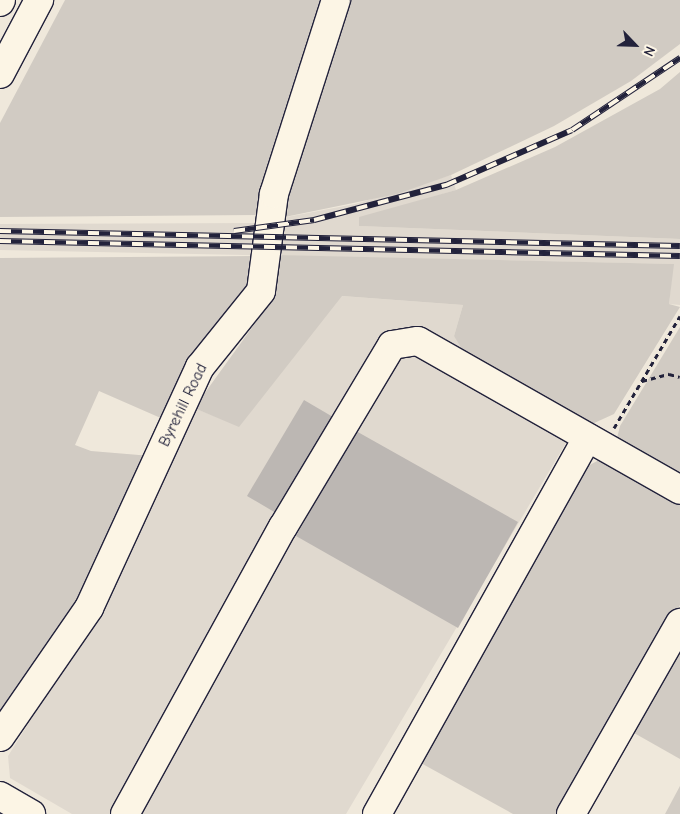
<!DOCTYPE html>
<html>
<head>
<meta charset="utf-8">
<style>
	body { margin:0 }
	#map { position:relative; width:680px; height:814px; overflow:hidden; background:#efe8db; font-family:"Comic Neue",sans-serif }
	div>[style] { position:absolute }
	.built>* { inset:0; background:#e0d9cf }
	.green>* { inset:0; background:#d1cbc3 }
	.building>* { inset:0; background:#bcb7b3 }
	.path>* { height:3px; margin-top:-1.5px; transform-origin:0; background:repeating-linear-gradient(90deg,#22223b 0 5px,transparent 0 9px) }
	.roads { filter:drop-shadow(1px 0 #22223b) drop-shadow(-1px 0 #22223b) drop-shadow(0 1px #22223b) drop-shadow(0 -1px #22223b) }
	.minor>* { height:28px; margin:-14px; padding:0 14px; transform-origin:14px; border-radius:14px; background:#fcf5e5 }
	.highway>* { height:28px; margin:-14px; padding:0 14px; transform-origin:14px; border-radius:14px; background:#fcf5e5 }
	.rail>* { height:5.5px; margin-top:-2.75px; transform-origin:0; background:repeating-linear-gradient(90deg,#fcf5e5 0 11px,#22223b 0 22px); box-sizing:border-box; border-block:1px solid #22223b }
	span { translate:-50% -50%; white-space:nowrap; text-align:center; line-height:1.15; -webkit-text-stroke:5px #fcf5e5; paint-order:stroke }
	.street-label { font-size:16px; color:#22223b }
	.north { position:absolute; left:610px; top:20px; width:50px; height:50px; -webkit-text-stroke:4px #fcf5e5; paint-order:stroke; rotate:114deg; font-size:14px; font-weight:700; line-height:20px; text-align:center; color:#22223b }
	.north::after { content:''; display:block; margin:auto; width:18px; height:22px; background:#22223b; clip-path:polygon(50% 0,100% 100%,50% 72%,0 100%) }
</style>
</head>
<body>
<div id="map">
	<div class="built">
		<div style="clip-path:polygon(451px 175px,456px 190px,399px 207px,359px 226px,680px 239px,680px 305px,669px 304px,673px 264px,0 250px,0 224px,255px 223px,355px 204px)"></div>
		<div style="clip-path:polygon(341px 296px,463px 305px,454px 336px,579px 421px,346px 814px,72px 814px,10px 778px,8px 756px,118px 581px,194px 408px,239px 426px)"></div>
	</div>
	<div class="green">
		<div style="clip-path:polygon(65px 0,323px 0,259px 215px,0 217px,0 123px)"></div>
		<div style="clip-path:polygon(344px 0,680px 0,680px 44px,631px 81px,554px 126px,451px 175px,397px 194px,275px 219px)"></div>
		<div style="clip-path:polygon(680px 72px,680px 239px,359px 226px,359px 217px,456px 190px,555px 147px,660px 89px)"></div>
		<div style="clip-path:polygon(276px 255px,674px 264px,669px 304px,680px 307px,614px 414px,592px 424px,465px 354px,454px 336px,463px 305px,342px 296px,239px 427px,194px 408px,256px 322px,271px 291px)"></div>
		<div style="clip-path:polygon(259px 256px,255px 279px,198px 347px,163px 419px,99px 391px,75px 445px,91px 451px,151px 456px,85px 602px,0 724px,0 258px)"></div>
		<div style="clip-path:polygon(680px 327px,680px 480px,617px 438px,620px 426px)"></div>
		<div style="clip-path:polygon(603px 458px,680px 497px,680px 605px,561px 814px,513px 814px,419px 762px,582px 469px)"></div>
		<div style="clip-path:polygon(680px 636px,680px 759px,627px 729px)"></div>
		<div style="clip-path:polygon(680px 786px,680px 814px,665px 814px)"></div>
	</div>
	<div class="building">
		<div style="clip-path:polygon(304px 400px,333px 417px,276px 513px,247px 496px)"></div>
		<div style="clip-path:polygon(356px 431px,518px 522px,458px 628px,296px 536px)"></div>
	</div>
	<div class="path">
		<div style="left:642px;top:381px;width:28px;rotate:-15deg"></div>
		<div style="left:669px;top:374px;width:11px;rotate:15deg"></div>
		<div style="left:614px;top:428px;width:130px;rotate:-59.5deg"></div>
	</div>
	<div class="roads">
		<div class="minor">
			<div style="left:0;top:737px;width:157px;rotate:-55.4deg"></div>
			<div style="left:89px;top:608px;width:265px;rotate:-65.3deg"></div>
			<div style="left:200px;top:367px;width:97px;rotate:-51.2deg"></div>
			<div style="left:261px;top:291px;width:98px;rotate:-82.4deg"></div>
			<div style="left:274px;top:194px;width:204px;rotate:-72.3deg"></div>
			<div style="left:0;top:796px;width:36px;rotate:30deg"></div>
			<div style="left:125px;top:814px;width:328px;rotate:-61.2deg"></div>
			<div style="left:283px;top:527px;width:212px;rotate:-59.1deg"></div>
			<div style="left:392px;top:345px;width:26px;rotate:-9deg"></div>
			<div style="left:418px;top:341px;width:301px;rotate:29.6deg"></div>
			<div style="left:377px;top:814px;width:431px;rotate:-60.8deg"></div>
			<div style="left:571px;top:814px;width:220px;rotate:-60.3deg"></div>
		</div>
		<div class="highway">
			<div style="left:0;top:2px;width:2px;rotate:-63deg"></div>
			<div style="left:0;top:74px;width:84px;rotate:-62.2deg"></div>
		</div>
	</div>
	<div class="rail">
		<div style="left:0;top:231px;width:680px;rotate:1.26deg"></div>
		<div style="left:234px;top:231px;width:81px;rotate:-7.8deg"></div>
		<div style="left:314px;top:220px;width:137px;rotate:-14.9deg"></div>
		<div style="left:446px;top:185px;width:137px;rotate:-23.6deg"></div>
		<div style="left:572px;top:130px;width:130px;rotate:-33.7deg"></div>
		<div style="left:0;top:241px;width:680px;rotate:1.26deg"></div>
	</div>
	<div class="street-label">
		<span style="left:183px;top:405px;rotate:-64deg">Byrehill Road</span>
	</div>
	<div class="north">N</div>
</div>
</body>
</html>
